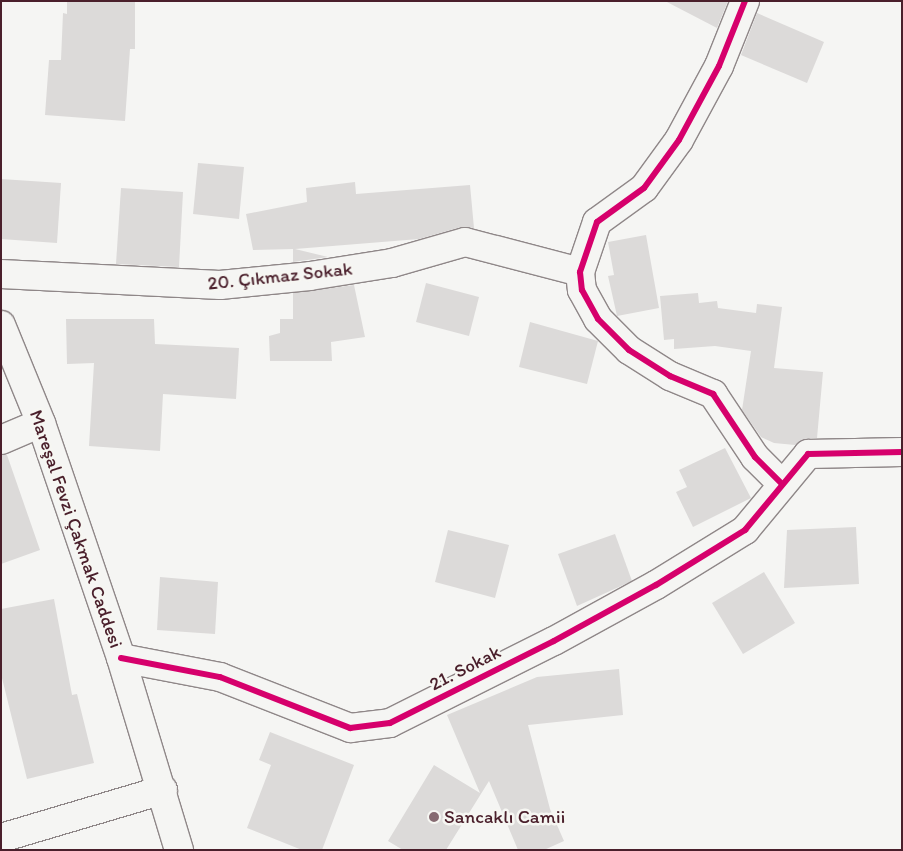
<!DOCTYPE html>
<html>
<head>
<meta charset="utf-8">
<style>
	body { margin:0 }
	#map { position:relative; width:903px; height:851px; overflow:hidden; background:#f5f5f3; font-family:Itim,sans-serif }
	div>[style] { position:absolute }
	.building>* { inset:0; background:#dcdad9 }
	.roads { filter:drop-shadow(1px 0 #8f8788) drop-shadow(-1px 0 #8f8788) drop-shadow(0 1px #8f8788) drop-shadow(0 -1px #8f8788) }
	.street>* { height:28px; margin:-14px; padding:0 14px; transform-origin:14px; border-radius:14px; background:#f5f5f3 }
	.cycleway>* { height:6px; margin:-3px; padding:0 3px; transform-origin:3px; border-radius:3px; background:#d6006c }
	.dots>* { width:14px; height:14px; translate:-50% -50%; box-sizing:border-box; border:2px solid #f6f6f2; border-radius:50% }
	span { translate:-50% -50%; white-space:nowrap; text-align:center; line-height:1.15; -webkit-text-stroke:5px #f6f6f2; paint-order:stroke }
	.street-label { font-size:19px; color:#4a1f2b }
	.poi-label { font-size:19px; color:#4a1f2b }
	.left { translate:0 -50%; text-align:left }
	.frame { position:absolute; inset:0; border:2px solid #4a1f2b; pointer-events:none }
</style>
</head>
<body>
<div id="map">
	<div class="building">
		<div style="clip-path:polygon(67px 1px,135px 1px,135px 49px,130px 49px,125px 121px,45px 115px,49px 60px,61px 60px,63px 13px,67px 14px)"></div>
		<div style="clip-path:polygon(665px 1px,728px 1px,717px 28px)"></div>
		<div style="clip-path:polygon(757px 13px,824px 42px,807px 83px,741px 55px)"></div>
		<div style="clip-path:polygon(198px 163px,244px 167px,239px 219px,193px 214px)"></div>
		<div style="clip-path:polygon(1px 179px,61px 183px,57px 243px,1px 239px)"></div>
		<div style="clip-path:polygon(355px 182px,356px 194px,470px 185px,474px 228px,461px 227px,419px 239px,295px 249px,328px 257px,293px 262px,293px 249px,253px 250px,246px 214px,307px 202px,306px 188px)"></div>
		<div style="clip-path:polygon(121px 188px,183px 192px,179px 267px,116px 264px)"></div>
		<div style="clip-path:polygon(646px 235px,659px 308px,617px 316px,608px 276px,614px 275px,608px 242px)"></div>
		<div style="clip-path:polygon(426px 283px,479px 297px,469px 336px,416px 322px)"></div>
		<div style="clip-path:polygon(354px 285px,365px 337px,331px 342px,332px 361px,270px 361px,269px 336px,280px 333px,280px 319px,293px 319px,293px 293px)"></div>
		<div style="clip-path:polygon(698px 293px,699px 303px,717px 301px,718px 308px,756px 313px,757px 304px,782px 307px,774px 368px,823px 372px,817px 438px,802px 440px,795px 445px,774px 443px,761px 437px,742px 410px,751px 351px,715px 346px,674px 349px,674px 339px,664px 340px,660px 296px)"></div>
		<div style="clip-path:polygon(66px 319px,154px 319px,155px 344px,239px 348px,236px 399px,163px 394px,160px 451px,89px 446px,94px 363px,67px 364px)"></div>
		<div style="clip-path:polygon(530px 322px,598px 341px,587px 384px,519px 367px)"></div>
		<div style="clip-path:polygon(725px 448px,751px 498px,693px 527px,676px 492px,687px 487px,679px 470px)"></div>
		<div style="clip-path:polygon(1px 455px,7px 455px,40px 550px,1px 564px)"></div>
		<div style="clip-path:polygon(856px 527px,859px 584px,784px 588px,787px 530px)"></div>
		<div style="clip-path:polygon(448px 530px,509px 545px,495px 598px,435px 582px)"></div>
		<div style="clip-path:polygon(615px 534px,632px 581px,577px 606px,558px 554px)"></div>
		<div style="clip-path:polygon(764px 572px,795px 623px,743px 654px,712px 603px)"></div>
		<div style="clip-path:polygon(160px 577px,218px 582px,215px 634px,157px 630px)"></div>
		<div style="clip-path:polygon(54px 599px,72px 695px,77px 694px,94px 763px,27px 779px,1px 674px,1px 609px)"></div>
		<div style="clip-path:polygon(619px 669px,623px 715px,528px 725px,550px 809px,564px 841px,544px 850px,518px 850px,489px 781px,446px 850px,403px 850px,388px 841px,434px 765px,480px 793px,447px 715px,537px 677px)"></div>
		<div style="clip-path:polygon(270px 732px,354px 765px,322px 850px,302px 850px,247px 828px,271px 765px,259px 760px)"></div>
	</div>
	<div class="roads">
		<div class="street">
			<div style="left:745px;top:1px;width:70px;rotate:111.8deg"></div>
			<div style="left:719px;top:66px;width:84px;rotate:118.4deg"></div>
			<div style="left:679px;top:140px;width:59px;rotate:126.1deg"></div>
			<div style="left:644px;top:188px;width:58px;rotate:144.1deg"></div>
			<div style="left:597px;top:222px;width:53px;rotate:108.8deg"></div>
			<div style="left:580px;top:272px;width:18px;rotate:84deg"></div>
			<div style="left:582px;top:290px;width:33px;rotate:61deg"></div>
			<div style="left:598px;top:319px;width:44px;rotate:45deg"></div>
			<div style="left:629px;top:350px;width:49px;rotate:32.4deg"></div>
			<div style="left:670px;top:376px;width:47px;rotate:22.7deg"></div>
			<div style="left:713px;top:394px;width:76px;rotate:56.3deg"></div>
			<div style="left:755px;top:457px;width:37px;rotate:45deg"></div>
			<div style="left:1px;top:274px;width:219px;rotate:2.9deg"></div>
			<div style="left:220px;top:285px;width:90px;rotate:-5.7deg"></div>
			<div style="left:310px;top:276px;width:83px;rotate:-9deg"></div>
			<div style="left:392px;top:263px;width:76px;rotate:-16deg"></div>
			<div style="left:465px;top:242px;width:119px;rotate:14.6deg"></div>
			<div style="left:1px;top:325px;width:106px;rotate:67.8deg"></div>
			<div style="left:41px;top:423px;width:248px;rotate:71.2deg"></div>
			<div style="left:121px;top:658px;width:201px;rotate:73.2deg"></div>
			<div style="left:1px;top:440px;width:43px;rotate:-23deg"></div>
			<div style="left:121px;top:658px;width:101px;rotate:10.9deg"></div>
			<div style="left:220px;top:677px;width:140px;rotate:21.4deg"></div>
			<div style="left:350px;top:728px;width:40px;rotate:-7.1deg"></div>
			<div style="left:390px;top:723px;width:183px;rotate:-26.6deg"></div>
			<div style="left:554px;top:641px;width:116px;rotate:-28.8deg"></div>
			<div style="left:656px;top:585px;width:105px;rotate:-31.7deg"></div>
			<div style="left:745px;top:530px;width:99px;rotate:-50.3deg"></div>
			<div style="left:808px;top:454px;width:94px;rotate:-1.2deg"></div>
			<div style="left:1px;top:838px;width:169px;rotate:-16.5deg"></div>
		</div>
	</div>
	<div class="cycleway">
		<div style="left:745px;top:1px;width:70px;rotate:111.8deg"></div>
		<div style="left:719px;top:66px;width:84px;rotate:118.4deg"></div>
		<div style="left:679px;top:140px;width:59px;rotate:126.1deg"></div>
		<div style="left:644px;top:188px;width:58px;rotate:144.1deg"></div>
		<div style="left:597px;top:222px;width:53px;rotate:108.8deg"></div>
		<div style="left:580px;top:272px;width:18px;rotate:84deg"></div>
		<div style="left:582px;top:290px;width:33px;rotate:61deg"></div>
		<div style="left:598px;top:319px;width:44px;rotate:45deg"></div>
		<div style="left:629px;top:350px;width:49px;rotate:32.4deg"></div>
		<div style="left:670px;top:376px;width:47px;rotate:22.7deg"></div>
		<div style="left:713px;top:394px;width:76px;rotate:56.3deg"></div>
		<div style="left:755px;top:457px;width:37px;rotate:45deg"></div>
		<div style="left:121px;top:658px;width:101px;rotate:10.9deg"></div>
		<div style="left:220px;top:677px;width:140px;rotate:21.4deg"></div>
		<div style="left:350px;top:728px;width:40px;rotate:-7.1deg"></div>
		<div style="left:390px;top:723px;width:183px;rotate:-26.6deg"></div>
		<div style="left:554px;top:641px;width:116px;rotate:-28.8deg"></div>
		<div style="left:656px;top:585px;width:105px;rotate:-31.7deg"></div>
		<div style="left:745px;top:530px;width:99px;rotate:-50.3deg"></div>
		<div style="left:808px;top:454px;width:94px;rotate:-1.2deg"></div>
	</div>
	<div class="dots">
		<div style="left:434px;top:817px;background:#866a71"></div>
	</div>
	<div class="street-label">
		<span style="left:280px;top:276px;rotate:-6deg">20. Çıkmaz Sokak</span>
		<span style="left:76px;top:529px;rotate:71deg">Mareşal Fevzi Çakmak Caddesi</span>
		<span style="left:465px;top:668px;rotate:-27deg">21. Sokak</span>
	</div>
	<div class="poi-label">
		<span class="left" style="left:444px;top:817px">Sancaklı Camii</span>
	</div>
	<div class="frame"></div>
</div>
</body>
</html>
